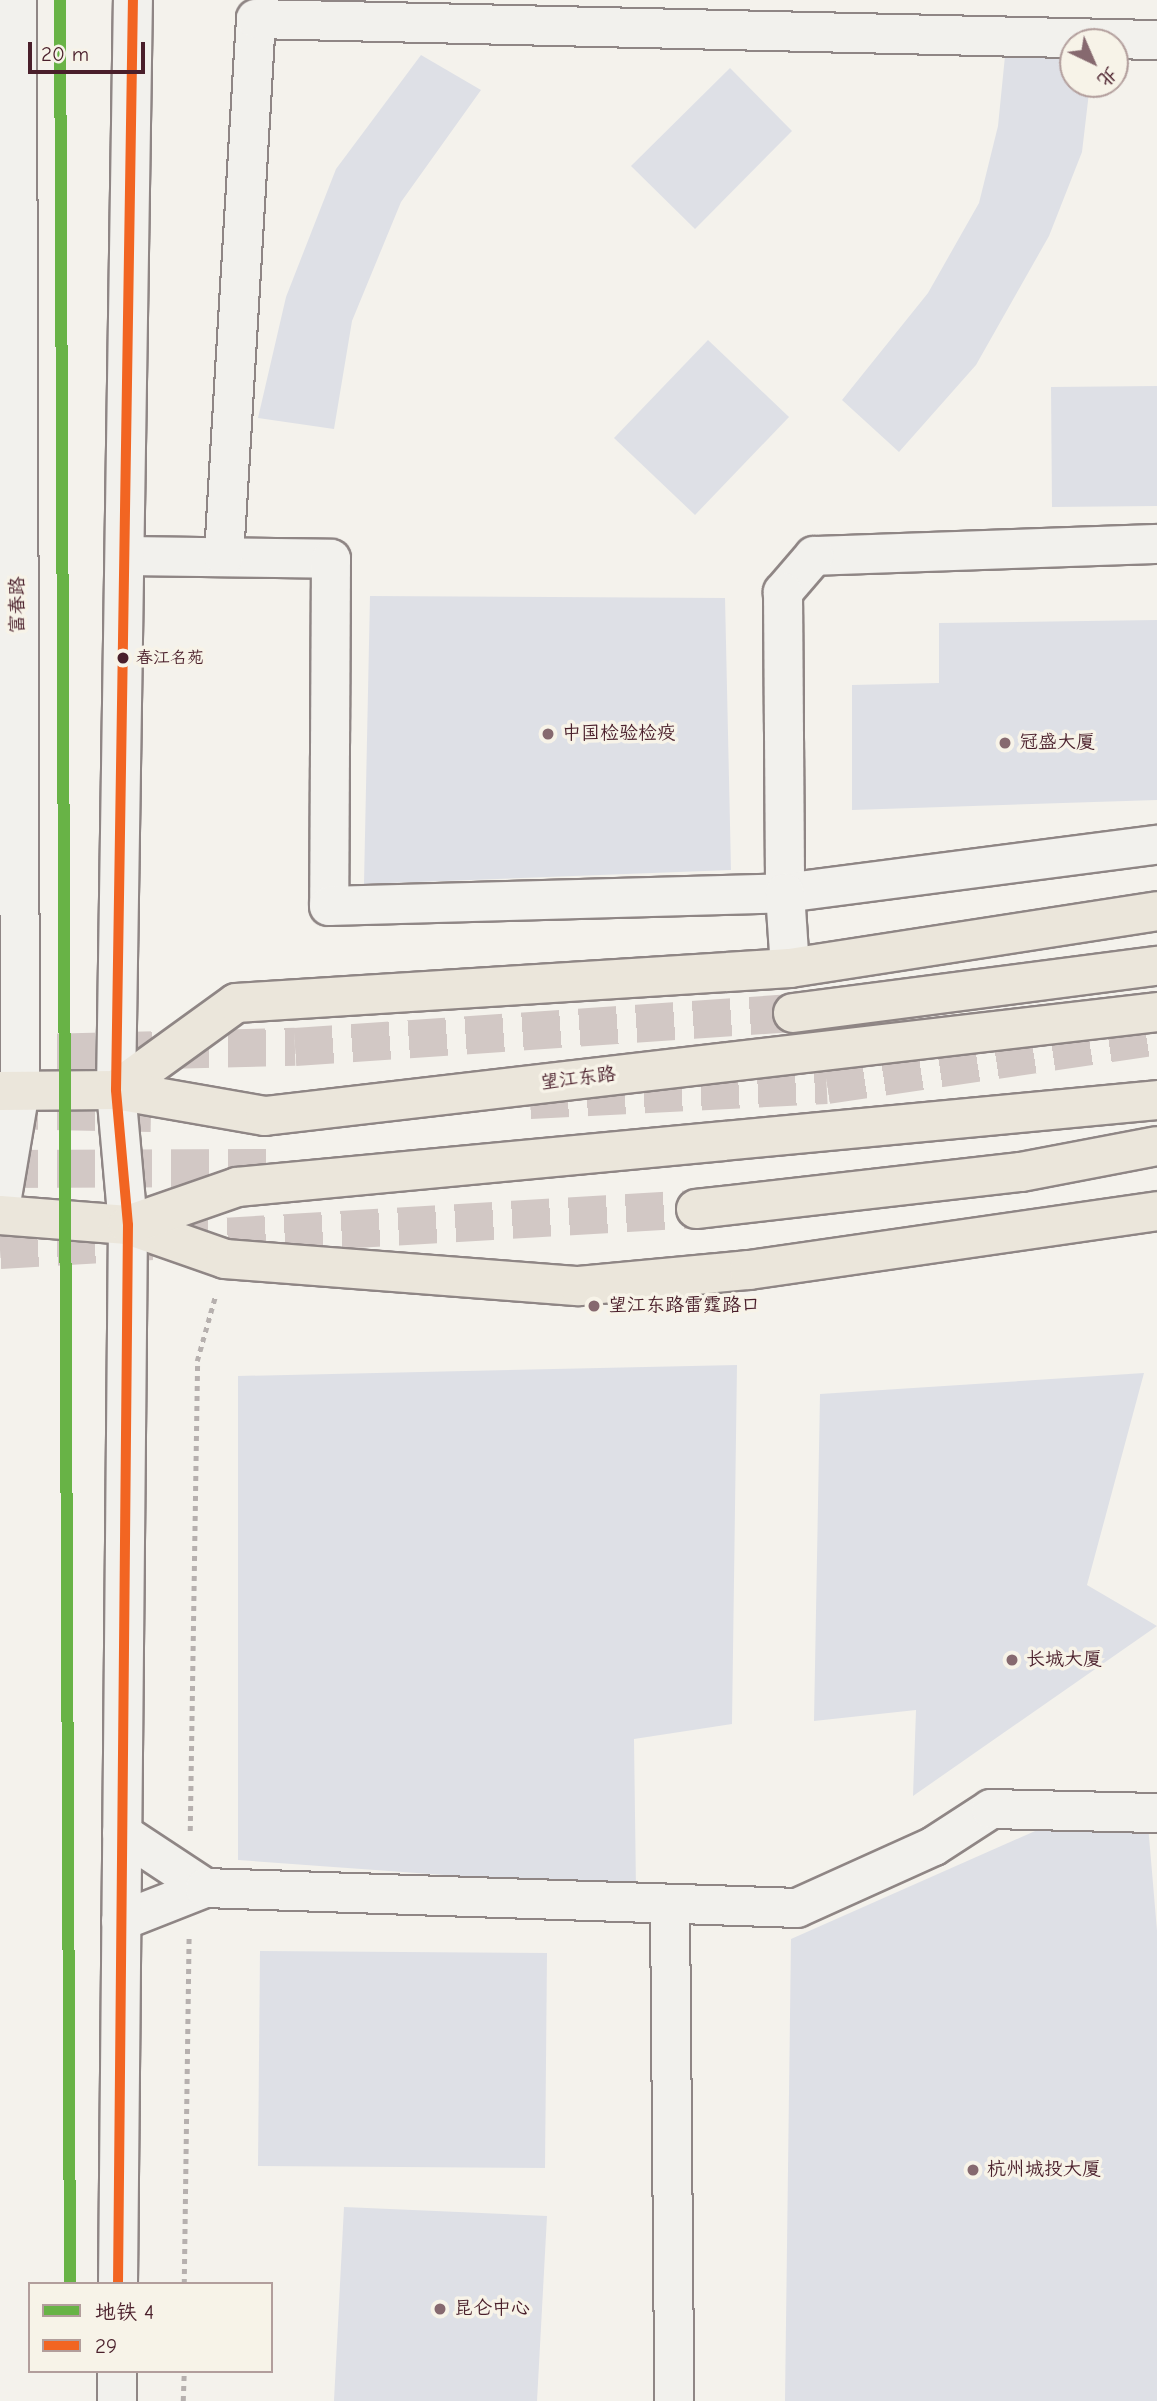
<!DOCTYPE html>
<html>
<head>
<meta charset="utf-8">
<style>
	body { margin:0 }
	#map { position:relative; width:1157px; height:2401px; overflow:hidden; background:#f4f2ec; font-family:"Comic Neue","LXGW WenKai TC",sans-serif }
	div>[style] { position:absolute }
	.building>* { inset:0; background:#dee0e6 }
	.highway-tunnel>* { height:38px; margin-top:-19px; transform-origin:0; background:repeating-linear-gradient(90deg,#d2c8c5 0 38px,transparent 0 57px) }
	.path>* { height:4.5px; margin-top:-2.25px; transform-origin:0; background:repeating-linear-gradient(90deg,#b6b0ae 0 5px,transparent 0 10px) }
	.roads { filter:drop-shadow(2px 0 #8f8685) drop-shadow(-2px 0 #8f8685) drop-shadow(0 2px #8f8685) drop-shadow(0 -2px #8f8685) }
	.minor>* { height:38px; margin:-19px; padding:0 19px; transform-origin:19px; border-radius:19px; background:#f2f1ed }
	.major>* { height:38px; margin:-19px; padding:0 19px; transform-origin:19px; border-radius:19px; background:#ebe6db }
	.highway>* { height:38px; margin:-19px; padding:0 19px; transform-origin:19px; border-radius:19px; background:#ebe6db }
	.bus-1>* { height:10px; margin:-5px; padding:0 5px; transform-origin:5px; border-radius:5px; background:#f26522 }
	.metro-1>* { height:12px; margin:-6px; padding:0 6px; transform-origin:6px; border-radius:6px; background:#68b346 }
	.dots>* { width:19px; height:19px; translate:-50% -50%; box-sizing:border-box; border:4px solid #f7f3e8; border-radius:50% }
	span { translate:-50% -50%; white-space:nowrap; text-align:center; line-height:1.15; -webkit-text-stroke:7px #f7f3e8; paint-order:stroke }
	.bus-label { font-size:17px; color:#4a1f2b }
	.left { translate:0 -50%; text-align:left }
	.street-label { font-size:19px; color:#4a1f2b }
	.poi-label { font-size:19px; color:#4a1f2b }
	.legend { position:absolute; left:28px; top:2282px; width:245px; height:91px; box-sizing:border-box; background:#f7f3e8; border:2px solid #b29e9c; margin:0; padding:9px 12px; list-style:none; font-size:21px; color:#4a1f2b }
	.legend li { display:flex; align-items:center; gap:14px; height:35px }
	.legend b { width:35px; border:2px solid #b29e9c }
	.north { position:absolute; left:1059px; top:28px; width:70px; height:70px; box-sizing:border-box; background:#f7f3e8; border:2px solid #b29e9c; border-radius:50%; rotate:136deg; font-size:19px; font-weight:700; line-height:28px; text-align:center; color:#4a1f2b }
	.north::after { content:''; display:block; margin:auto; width:24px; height:32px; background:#86696f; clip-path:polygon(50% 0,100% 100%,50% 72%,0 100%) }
	.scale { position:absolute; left:28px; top:42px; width:117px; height:32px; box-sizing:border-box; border:4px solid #4a1f2b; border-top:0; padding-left:9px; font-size:21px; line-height:24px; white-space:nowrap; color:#4a1f2b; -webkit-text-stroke:5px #f7f3e8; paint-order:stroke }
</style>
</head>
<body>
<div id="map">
	<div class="building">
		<div style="clip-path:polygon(1006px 46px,1073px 52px,1073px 84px,1090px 84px,1082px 152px,1049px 236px,976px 365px,899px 452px,842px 400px,928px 293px,979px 203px,998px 126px)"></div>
		<div style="clip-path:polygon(421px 55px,481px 90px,401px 202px,352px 321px,334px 429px,258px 418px,286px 297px,336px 169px)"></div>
		<div style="clip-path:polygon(730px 68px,792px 131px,695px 229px,631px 166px)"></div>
		<div style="clip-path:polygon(708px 340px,789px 417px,695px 515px,614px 438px)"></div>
		<div style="clip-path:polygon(1157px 386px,1157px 506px,1052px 507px,1051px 387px)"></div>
		<div style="clip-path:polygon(370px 596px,725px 598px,731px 870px,364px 884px)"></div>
		<div style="clip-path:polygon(1157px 620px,1157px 800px,852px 810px,852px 685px,939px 683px,939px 623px)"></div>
		<div style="clip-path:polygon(737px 1365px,732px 1724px,634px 1739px,636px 1889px,238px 1860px,238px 1376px)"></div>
		<div style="clip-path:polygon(1144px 1373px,1087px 1585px,1157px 1626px,913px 1796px,916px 1710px,814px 1721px,820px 1394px)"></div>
		<div style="clip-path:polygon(1147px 1813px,1157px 1931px,1157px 2401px,785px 2401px,791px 1939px,1060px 1820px)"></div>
		<div style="clip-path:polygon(260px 1951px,547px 1953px,545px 2168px,258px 2166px)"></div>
		<div style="clip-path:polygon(344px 2207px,547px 2216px,537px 2401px,334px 2401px)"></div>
	</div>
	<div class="highway-tunnel">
		<div style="left:0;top:1054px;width:295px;rotate:-1.4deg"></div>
		<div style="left:295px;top:1047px;width:499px;rotate:-3.9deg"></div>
		<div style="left:530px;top:1100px;width:297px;rotate:-2.9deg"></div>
		<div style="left:827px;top:1085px;width:334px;rotate:-8.4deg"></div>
		<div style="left:0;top:1110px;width:151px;rotate:1.1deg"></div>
		<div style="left:0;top:1169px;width:281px;rotate:-0.2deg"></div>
		<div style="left:0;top:1250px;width:697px;rotate:-3.37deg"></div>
	</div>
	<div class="path">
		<div style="left:190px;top:1831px;width:470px;rotate:-89.1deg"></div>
		<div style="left:197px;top:1361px;width:66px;rotate:-74.3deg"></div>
		<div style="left:184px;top:2284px;width:349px;rotate:-89.2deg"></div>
		<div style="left:183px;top:2401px;width:30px;rotate:-88deg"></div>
	</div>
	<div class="roads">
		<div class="minor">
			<div style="left:1157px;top:544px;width:343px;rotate:178deg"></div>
			<div style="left:814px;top:556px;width:48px;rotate:130.7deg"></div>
			<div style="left:783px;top:592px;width:301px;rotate:89.6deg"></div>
			<div style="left:785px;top:893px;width:375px;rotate:-7.4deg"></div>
			<div style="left:127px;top:556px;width:204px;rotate:0.8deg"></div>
			<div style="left:331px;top:559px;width:347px;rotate:90.3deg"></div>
			<div style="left:329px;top:906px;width:456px;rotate:-1.6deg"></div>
			<div style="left:785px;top:893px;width:75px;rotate:86.2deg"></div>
			<div style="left:224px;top:556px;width:538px;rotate:-86.59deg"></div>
			<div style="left:256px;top:19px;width:901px;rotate:1.34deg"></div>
			<div style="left:0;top:1209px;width:120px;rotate:-80.4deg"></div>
			<div style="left:20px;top:1091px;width:1091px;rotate:-90.16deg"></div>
			<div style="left:122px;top:1833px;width:100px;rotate:33.5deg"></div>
			<div style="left:670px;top:1907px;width:494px;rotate:89.5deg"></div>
			<div style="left:121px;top:1921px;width:90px;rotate:-21.4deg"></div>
			<div style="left:205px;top:1888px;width:592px;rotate:1.93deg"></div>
			<div style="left:797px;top:1908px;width:150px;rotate:-24.3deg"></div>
			<div style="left:934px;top:1846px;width:68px;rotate:-33deg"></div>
			<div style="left:991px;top:1809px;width:166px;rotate:1.4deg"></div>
			<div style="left:118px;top:2284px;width:1059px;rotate:-89.46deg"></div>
			<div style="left:128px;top:1225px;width:136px;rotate:-95.1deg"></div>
			<div style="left:116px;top:1090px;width:1090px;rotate:-89.11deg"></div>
			<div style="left:117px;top:2401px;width:30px;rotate:-90deg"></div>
		</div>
		<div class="major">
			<div style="left:116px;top:1090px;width:148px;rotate:-35.9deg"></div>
			<div style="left:236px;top:1003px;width:555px;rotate:-3.61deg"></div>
			<div style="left:790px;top:968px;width:371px;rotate:-8.8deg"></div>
			<div style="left:0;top:1091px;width:116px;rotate:-0.5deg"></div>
			<div style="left:116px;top:1090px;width:151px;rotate:9.9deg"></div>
			<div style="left:265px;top:1116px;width:898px;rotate:-6.65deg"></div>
			<div style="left:0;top:1215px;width:128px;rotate:4.5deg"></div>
			<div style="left:128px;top:1225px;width:103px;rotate:19.3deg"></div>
			<div style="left:225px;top:1259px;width:355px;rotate:4.4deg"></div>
			<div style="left:579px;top:1286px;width:171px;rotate:-5.4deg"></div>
			<div style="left:749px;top:1270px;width:412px;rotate:-8.2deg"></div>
			<div style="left:128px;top:1225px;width:115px;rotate:-19.2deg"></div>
			<div style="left:237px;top:1187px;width:924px;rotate:-5.4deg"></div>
		</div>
		<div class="highway">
			<div style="left:793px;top:1013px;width:367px;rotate:-7.4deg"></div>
			<div style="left:696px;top:1209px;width:327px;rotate:-6.5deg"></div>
			<div style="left:1021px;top:1172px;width:138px;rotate:-10.8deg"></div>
		</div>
	</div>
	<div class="bus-1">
		<div style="left:118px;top:2284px;width:1059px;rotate:-89.46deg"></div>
		<div style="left:128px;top:1225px;width:136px;rotate:-95.1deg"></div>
		<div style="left:116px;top:1090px;width:1090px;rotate:-89.11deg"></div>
	</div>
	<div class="metro-1">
		<div style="left:60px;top:0;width:2284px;rotate:89.75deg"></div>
	</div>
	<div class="dots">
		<div style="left:123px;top:658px;background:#4a1f2b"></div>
		<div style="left:548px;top:734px;background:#86696f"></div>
		<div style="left:1005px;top:743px;background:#86696f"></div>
		<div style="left:594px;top:1306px;background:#86696f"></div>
		<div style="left:1012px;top:1660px;background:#86696f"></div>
		<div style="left:973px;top:2170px;background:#86696f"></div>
		<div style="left:440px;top:2309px;background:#86696f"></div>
	</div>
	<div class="bus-label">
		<span class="left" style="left:136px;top:658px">春江名苑</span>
	</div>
	<div class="street-label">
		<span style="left:18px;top:605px;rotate:-90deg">富春路</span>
		<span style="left:578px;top:1079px;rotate:-7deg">望江东路</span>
	</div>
	<div class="poi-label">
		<span class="left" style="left:562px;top:734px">中国检验检疫</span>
		<span class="left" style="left:1019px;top:743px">冠盛大厦</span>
		<span class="left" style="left:608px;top:1306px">望江东路雷霆路口</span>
		<span class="left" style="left:1026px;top:1660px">长城大厦</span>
		<span class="left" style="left:987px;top:2170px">杭州城投大厦</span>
		<span class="left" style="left:454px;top:2309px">昆仑中心</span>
	</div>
	<ul class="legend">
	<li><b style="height:9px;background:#68b346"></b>地铁 4</li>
	<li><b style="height:9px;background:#f26522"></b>29</li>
	</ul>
	<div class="north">北</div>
	<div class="scale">20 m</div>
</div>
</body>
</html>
